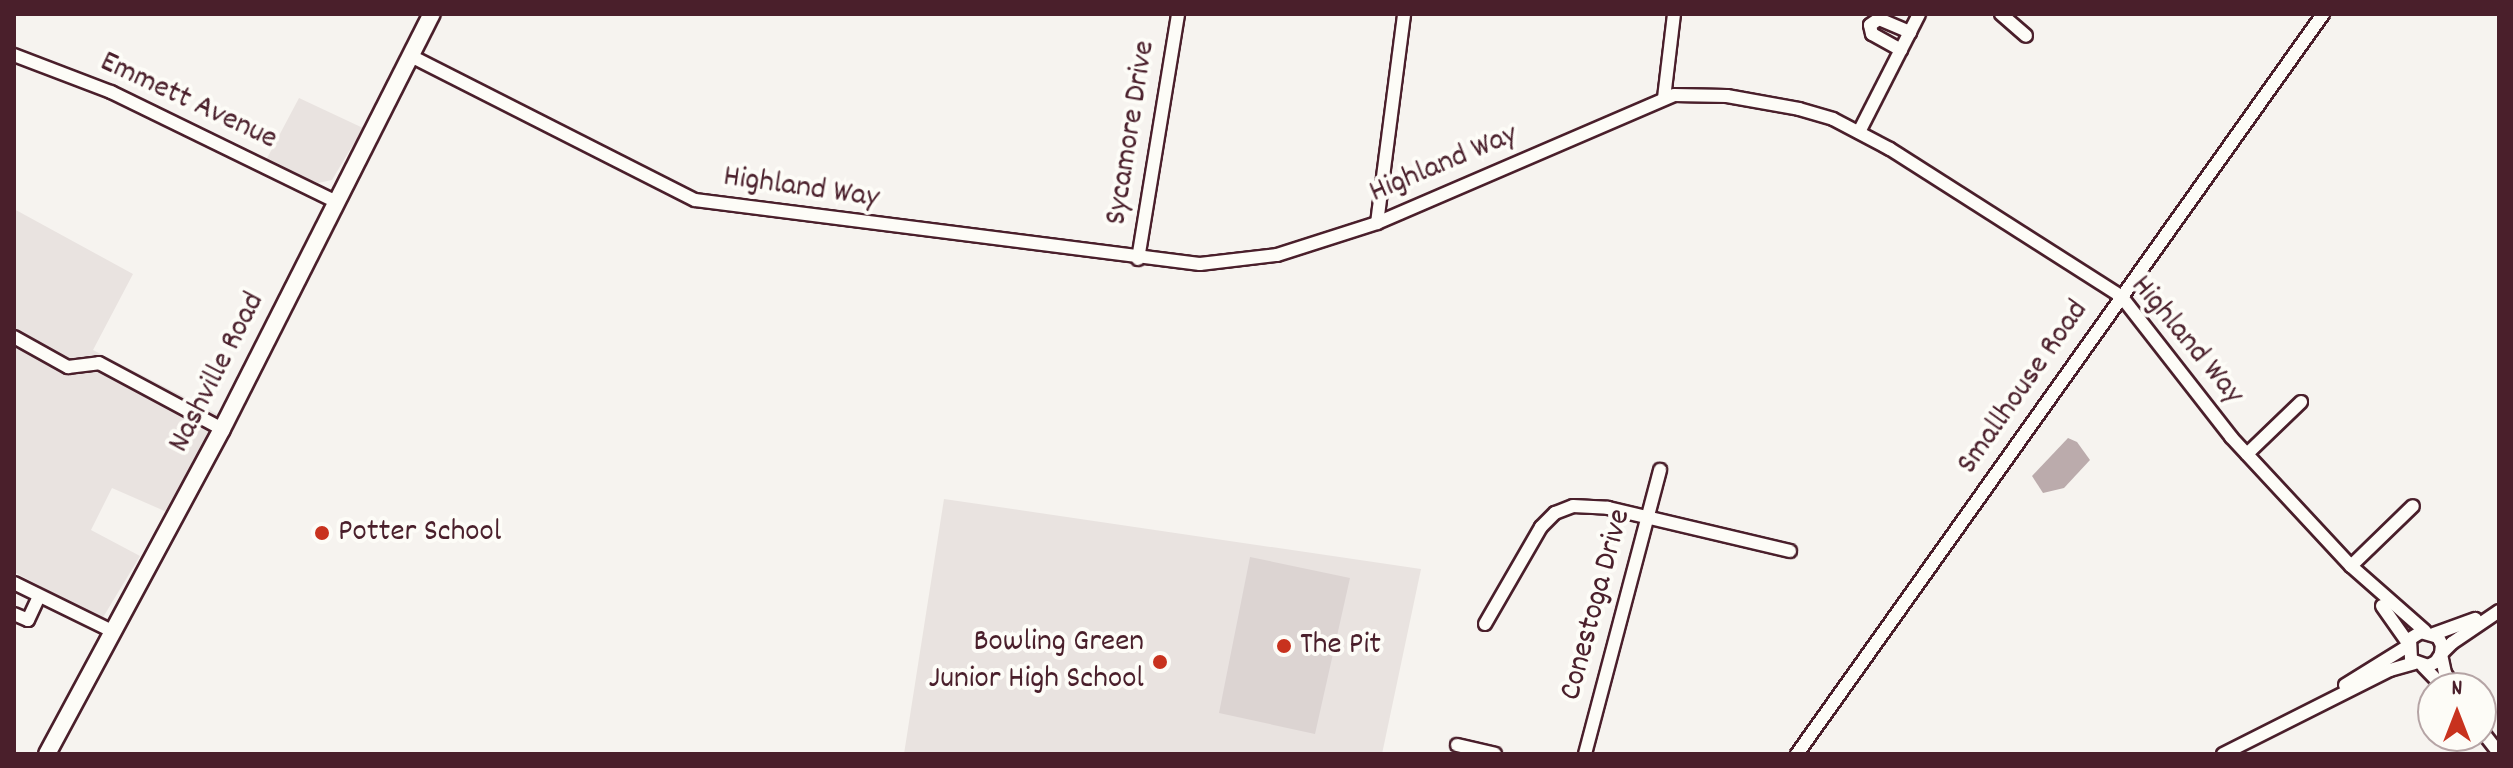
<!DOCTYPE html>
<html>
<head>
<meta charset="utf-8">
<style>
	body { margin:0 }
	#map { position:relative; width:2513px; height:768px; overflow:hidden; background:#f6f3ef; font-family:Dekko,sans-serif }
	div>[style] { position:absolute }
	.built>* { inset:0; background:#e9e3e0 }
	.green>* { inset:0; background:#dcd4d2 }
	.water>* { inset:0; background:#bbabac }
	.roads { filter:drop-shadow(2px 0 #4a1f2b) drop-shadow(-2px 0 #4a1f2b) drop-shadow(0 2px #4a1f2b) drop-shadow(0 -2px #4a1f2b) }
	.minor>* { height:12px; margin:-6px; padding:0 6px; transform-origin:6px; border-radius:6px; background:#fdfcf7 }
	.major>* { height:16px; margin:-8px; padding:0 8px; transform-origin:8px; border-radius:8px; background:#fdfcf7 }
	.dots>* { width:22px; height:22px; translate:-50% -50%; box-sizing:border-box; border:4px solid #fdfcf7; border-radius:50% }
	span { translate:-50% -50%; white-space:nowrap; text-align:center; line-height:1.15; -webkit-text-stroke:8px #fdfcf7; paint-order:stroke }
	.street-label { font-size:32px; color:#4a1f2b }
	.poi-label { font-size:32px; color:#4a1f2b }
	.left { translate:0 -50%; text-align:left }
	.right { translate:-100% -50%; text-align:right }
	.frame { position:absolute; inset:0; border:16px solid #4a1f2b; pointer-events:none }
	.north { position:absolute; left:2417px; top:672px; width:80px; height:80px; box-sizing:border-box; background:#fdfcf7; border:2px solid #b5a4a5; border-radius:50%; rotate:0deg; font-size:22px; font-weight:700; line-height:32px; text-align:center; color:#4a1f2b }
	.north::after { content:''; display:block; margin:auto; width:28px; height:36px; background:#c8321e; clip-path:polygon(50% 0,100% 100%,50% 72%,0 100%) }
</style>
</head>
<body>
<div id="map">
	<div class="built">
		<div style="clip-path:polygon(299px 98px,363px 128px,332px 180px,318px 183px,265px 162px)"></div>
		<div style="clip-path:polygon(14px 209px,133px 274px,93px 350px,227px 419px,176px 516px,112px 488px,91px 530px,140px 556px,102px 619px,14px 572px)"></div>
		<div style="clip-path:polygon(944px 499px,1421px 569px,1382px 754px,904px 754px)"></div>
	</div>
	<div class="green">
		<div style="clip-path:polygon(1250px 557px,1350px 578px,1315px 734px,1219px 713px)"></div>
	</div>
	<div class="water">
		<div style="clip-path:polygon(2068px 438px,2077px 442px,2090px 460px,2064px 488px,2043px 493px,2032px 476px)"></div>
	</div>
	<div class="roads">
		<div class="minor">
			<div style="left:2001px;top:14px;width:33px;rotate:41deg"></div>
			<div style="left:1901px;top:50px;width:33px;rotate:-151deg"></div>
			<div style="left:1872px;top:34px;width:9px;rotate:-103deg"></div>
			<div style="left:1870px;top:25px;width:11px;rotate:-34deg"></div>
			<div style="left:1879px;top:19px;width:34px;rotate:23deg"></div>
			<div style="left:14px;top:55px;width:104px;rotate:20.9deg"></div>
			<div style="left:111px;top:92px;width:251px;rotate:26deg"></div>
			<div style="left:411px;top:56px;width:318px;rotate:26.9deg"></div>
			<div style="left:695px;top:200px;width:509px;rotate:7.22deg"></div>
			<div style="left:1200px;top:264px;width:78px;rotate:-6.7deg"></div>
			<div style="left:1277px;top:255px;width:105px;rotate:-17.7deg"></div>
			<div style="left:1377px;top:223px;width:323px;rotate:-23.3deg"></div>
			<div style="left:1674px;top:95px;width:53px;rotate:1.1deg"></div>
			<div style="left:1727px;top:96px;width:73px;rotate:10.2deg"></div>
			<div style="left:1799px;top:109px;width:35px;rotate:16deg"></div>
			<div style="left:1833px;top:119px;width:64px;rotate:27.8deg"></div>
			<div style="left:1890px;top:149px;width:274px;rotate:32.5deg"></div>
			<div style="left:2121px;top:296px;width:179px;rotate:52deg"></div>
			<div style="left:2231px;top:437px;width:176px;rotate:47.1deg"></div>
			<div style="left:2351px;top:566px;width:98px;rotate:41.3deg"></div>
			<div style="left:1664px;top:98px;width:85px;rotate:-83.2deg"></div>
			<div style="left:1859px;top:132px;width:132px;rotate:-63deg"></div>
			<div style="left:1377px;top:223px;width:211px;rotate:-82.6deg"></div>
			<div style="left:1138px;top:259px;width:248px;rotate:-80.7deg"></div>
			<div style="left:14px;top:337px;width:62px;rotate:29.1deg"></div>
			<div style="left:68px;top:367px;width:31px;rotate:-7deg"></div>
			<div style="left:99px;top:363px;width:140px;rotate:28.2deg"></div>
			<div style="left:2247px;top:454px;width:75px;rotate:-43.9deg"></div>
			<div style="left:2351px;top:566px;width:86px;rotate:-44.1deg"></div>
			<div style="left:14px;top:583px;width:111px;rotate:26.1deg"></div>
			<div style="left:2382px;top:606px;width:45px;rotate:54.9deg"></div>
			<div style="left:14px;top:614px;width:15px;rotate:23deg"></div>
			<div style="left:28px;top:620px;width:26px;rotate:-65deg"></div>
			<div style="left:1485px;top:624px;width:112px;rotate:-60deg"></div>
			<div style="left:1541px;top:527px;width:20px;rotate:-45deg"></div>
			<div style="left:1555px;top:513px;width:19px;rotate:-21deg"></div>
			<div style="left:1573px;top:506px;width:35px;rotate:3deg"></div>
			<div style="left:1608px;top:508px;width:187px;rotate:13.3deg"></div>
			<div style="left:2434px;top:634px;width:44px;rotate:-20.1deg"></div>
			<div style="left:2423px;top:666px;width:30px;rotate:46deg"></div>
			<div style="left:2345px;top:685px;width:74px;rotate:-31.8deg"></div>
			<div style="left:2455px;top:688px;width:18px;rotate:-124deg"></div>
			<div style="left:2445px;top:673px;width:19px;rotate:-102deg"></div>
			<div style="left:2441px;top:654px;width:9px;rotate:-84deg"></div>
			<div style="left:2442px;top:645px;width:9px;rotate:-117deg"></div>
			<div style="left:2438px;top:637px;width:18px;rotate:-164deg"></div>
			<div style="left:2421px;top:632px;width:13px;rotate:148deg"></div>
			<div style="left:2410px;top:639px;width:21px;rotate:87deg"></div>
			<div style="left:2411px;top:660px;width:18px;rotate:19deg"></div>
			<div style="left:2428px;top:666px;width:9px;rotate:-27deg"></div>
			<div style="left:2436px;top:662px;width:9px;rotate:-58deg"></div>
			<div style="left:2441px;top:654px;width:16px;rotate:-45deg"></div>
			<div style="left:2452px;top:643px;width:57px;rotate:-34.2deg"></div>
			<div style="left:2481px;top:730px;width:29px;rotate:52deg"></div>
			<div style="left:1457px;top:745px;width:39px;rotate:13deg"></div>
			<div style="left:1585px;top:754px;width:294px;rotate:-75.2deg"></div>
			<div style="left:1797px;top:754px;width:908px;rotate:-54.59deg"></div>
			<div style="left:2223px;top:754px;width:187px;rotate:-26.7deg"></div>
			<div style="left:2390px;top:670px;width:25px;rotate:-16deg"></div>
		</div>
		<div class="major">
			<div style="left:47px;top:754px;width:369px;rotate:-61.7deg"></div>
			<div style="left:222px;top:429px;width:465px;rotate:-63.2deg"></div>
		</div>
	</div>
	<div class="dots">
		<div style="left:322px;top:533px;background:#c8321e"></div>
		<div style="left:1284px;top:646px;background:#c8321e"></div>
		<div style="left:1160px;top:662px;background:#c8321e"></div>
	</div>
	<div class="street-label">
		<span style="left:188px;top:102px;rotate:25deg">Emmett Avenue</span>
		<span style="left:1132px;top:133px;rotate:-81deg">Sycamore Drive</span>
		<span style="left:1444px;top:165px;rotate:-23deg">Highland Way</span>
		<span style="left:801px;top:189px;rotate:8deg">Highland Way</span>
		<span style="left:2186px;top:341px;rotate:50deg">Highland Way</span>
		<span style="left:218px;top:373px;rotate:-63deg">Nashville Road</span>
		<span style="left:2024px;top:388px;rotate:-55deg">Smallhouse Road</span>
		<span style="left:1597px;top:605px;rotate:-75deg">Conestoga Drive</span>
	</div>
	<div class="poi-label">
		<span class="left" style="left:338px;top:533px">Potter School</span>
		<span class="right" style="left:1144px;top:662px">Bowling Green<br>Junior High School</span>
		<span class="left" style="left:1300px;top:646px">The Pit</span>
	</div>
	<div class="frame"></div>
	<div class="north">N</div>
</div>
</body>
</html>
